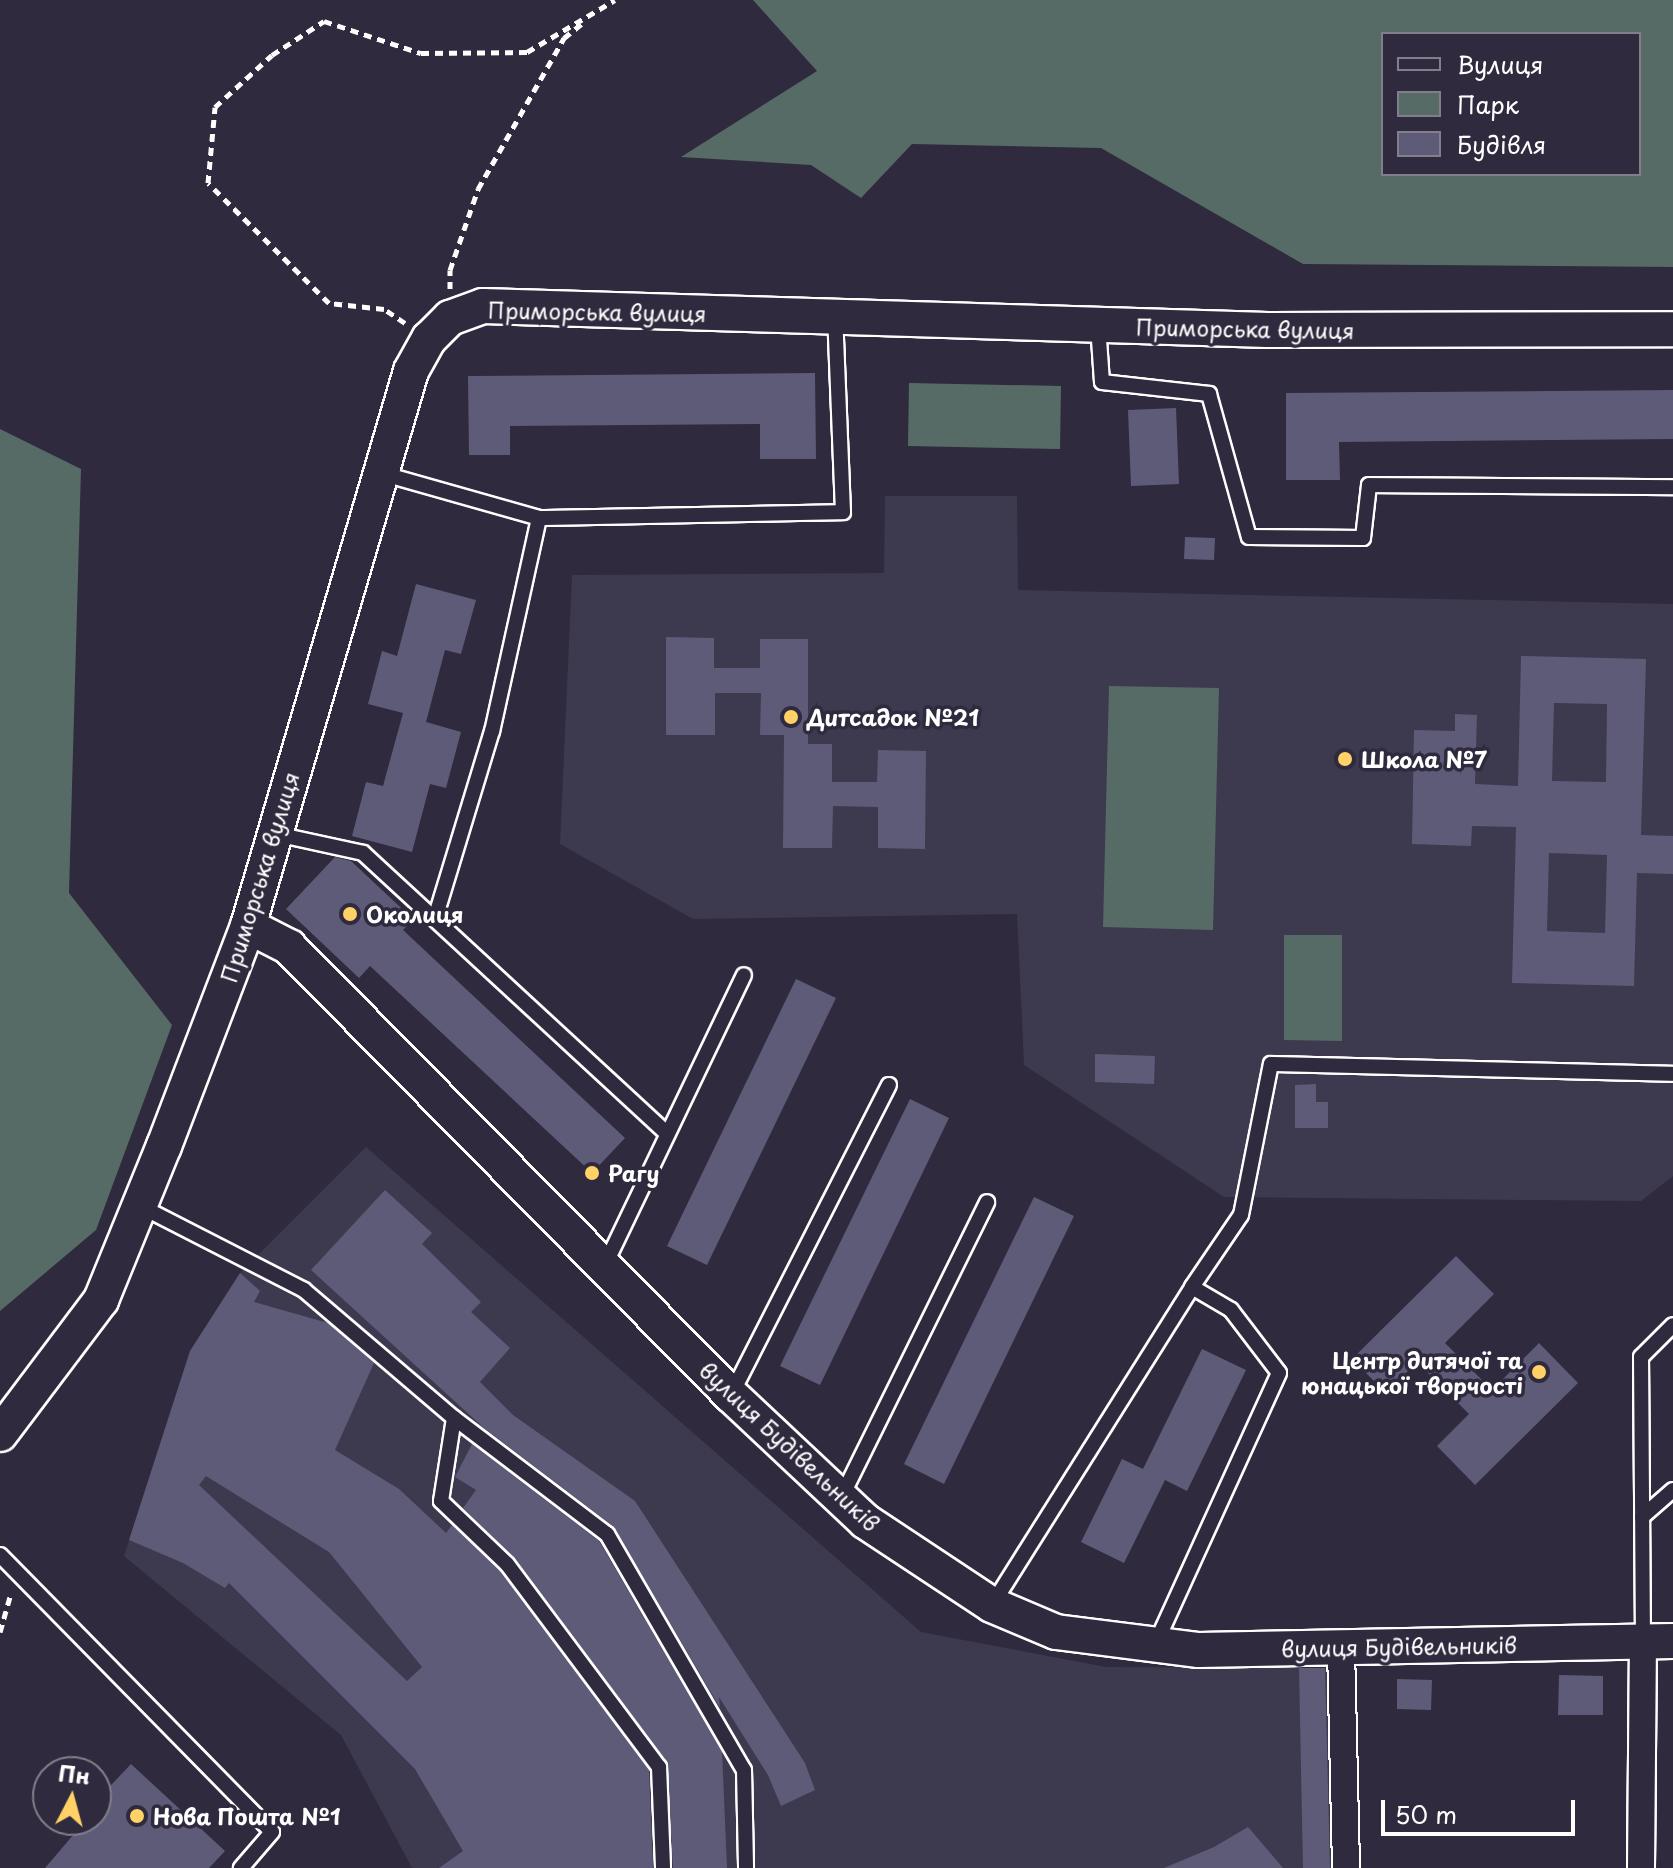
<!DOCTYPE html>
<html>
<head>
<meta charset="utf-8">
<style>
	body { margin:0 }
	#map { position:relative; width:1673px; height:1868px; overflow:hidden; background:#2f2a3d; font-family:"Playpen Sans",sans-serif }
	div>[style] { position:absolute }
	.built>* { inset:0; background:#3d394f }
	.green>* { inset:0; background:#566b65 }
	.building>* { inset:0; background:#5e5b79 }
	.path>* { height:5px; margin-top:-2.5px; transform-origin:0; background:repeating-linear-gradient(90deg,#fff 0 8px,transparent 0 14px) }
	.roads { filter:drop-shadow(2px 0 #fff) drop-shadow(-2px 0 #fff) drop-shadow(0 2px #fff) drop-shadow(0 -2px #fff) }
	.service>* { height:14px; margin:-7px; padding:0 7px; transform-origin:7px; border-radius:7px; background:#2f2a3d }
	.minor>* { height:26px; margin:-13px; padding:0 13px; transform-origin:13px; border-radius:13px; background:#2f2a3d }
	.tertiary>* { height:34px; margin:-17px; padding:0 17px; transform-origin:17px; border-radius:17px; background:#2f2a3d }
	.dots>* { width:22px; height:22px; translate:-50% -50%; box-sizing:border-box; border:4px solid #2f2a3d; border-radius:50% }
	span { translate:-50% -50%; white-space:nowrap; text-align:center; line-height:1.15; -webkit-text-stroke:7px #2f2a3d; paint-order:stroke }
	.street-label { font-size:22px; color:#fff }
	.poi-label { font-size:22px; color:#fff; font-weight:700 }
	.left { translate:0 -50%; text-align:left }
	.right { translate:-100% -50%; text-align:right }
	.legend { position:absolute; left:1381px; top:32px; width:260px; height:144px; box-sizing:border-box; background:#2f2a3d; border:2px solid #827f8b; margin:0; padding:10px 14px; list-style:none; font-size:24px; color:#fff }
	.legend li { display:flex; align-items:center; gap:16px; height:40px }
	.legend b { width:40px; border:2px solid #827f8b }
	.north { position:absolute; left:32px; top:1756px; width:80px; height:80px; box-sizing:border-box; background:#2f2a3d; border:2px solid #827f8b; border-radius:50%; rotate:6deg; font-size:22px; font-weight:700; line-height:32px; text-align:center; color:#fff }
	.north::after { content:''; display:block; margin:auto; width:28px; height:36px; background:#ffd166; clip-path:polygon(50% 0,100% 100%,50% 72%,0 100%) }
	.scale { position:absolute; left:1381px; top:1800px; width:194px; height:36px; box-sizing:border-box; border:4px solid #fff; border-top:0; padding-left:10px; font-size:24px; line-height:28px; white-space:nowrap; color:#fff; -webkit-text-stroke:6px #2f2a3d; paint-order:stroke }
</style>
</head>
<body>
<div id="map">
	<div class="built">
		<div style="clip-path:polygon(885px 496px,1017px 496px,1018px 590px,1673px 604px,1673px 1176px,1641px 1201px,1224px 1197px,1024px 1065px,1017px 914px,693px 919px,560px 844px,572px 575px,884px 573px)"></div>
		<div style="clip-path:polygon(366px 1147px,921px 1632px,1106px 1667px,1330px 1668px,1331px 1868px,412px 1868px,341px 1735px,124px 1556px,190px 1351px,240px 1273px)"></div>
	</div>
	<div class="green">
		<div style="clip-path:polygon(evenodd,753px 0,1673px 0,1673px 267px,1303px 264px,1101px 148px,912px 144px,861px 198px,811px 165px,681px 157px,817px 71px,753px 0,1639px 34px,1639px 174px,1383px 174px,1383px 34px,1639px 34px)"></div>
		<div style="clip-path:polygon(909px 383px,1061px 386px,1060px 449px,908px 446px)"></div>
		<div style="clip-path:polygon(0 429px,81px 469px,69px 893px,172px 1025px,96px 1230px,0 1311px)"></div>
		<div style="clip-path:polygon(1109px 686px,1219px 688px,1213px 930px,1103px 927px)"></div>
		<div style="clip-path:polygon(1284px 935px,1342px 935px,1342px 1041px,1284px 1040px)"></div>
	</div>
	<div class="building">
		<div style="clip-path:polygon(815px 373px,816px 459px,760px 459px,760px 424px,510px 426px,510px 455px,469px 455px,468px 376px)"></div>
		<div style="clip-path:polygon(1673px 390px,1673px 439px,1339px 442px,1340px 480px,1286px 480px,1286px 393px)"></div>
		<div style="clip-path:polygon(1176px 408px,1179px 484px,1131px 486px,1128px 410px)"></div>
		<div style="clip-path:polygon(1185px 537px,1215px 538px,1214px 560px,1184px 559px)"></div>
		<div style="clip-path:polygon(416px 584px,476px 600px,461px 654px,445px 650px,426px 722px,461px 732px,446px 788px,430px 784px,412px 852px,352px 836px,366px 782px,383px 786px,403px 713px,368px 704px,382px 651px,397px 656px)"></div>
		<div style="clip-path:polygon(666px 637px,714px 638px,714px 668px,760px 668px,760px 639px,808px 639px,808px 744px,832px 744px,832px 782px,877px 782px,878px 750px,926px 751px,925px 849px,878px 848px,878px 807px,833px 806px,832px 848px,783px 848px,784px 735px,760px 735px,761px 693px,715px 693px,715px 735px,666px 735px)"></div>
		<div style="clip-path:polygon(evenodd,1521px 656px,1646px 659px,1641px 835px,1673px 836px,1673px 874px,1637px 873px,1634px 986px,1512px 983px,1516px 827px,1472px 826px,1471px 846px,1412px 844px,1414px 730px,1455px 731px,1455px 714px,1477px 715px,1475px 784px,1518px 786px,1521px 656px,1554px 703px,1607px 704px,1606px 782px,1552px 781px,1554px 703px,1521px 656px,1549px 853px,1607px 855px,1605px 933px,1547px 931px,1549px 853px)"></div>
		<div style="clip-path:polygon(335px 857px,351px 861px,413px 919px,403px 930px,625px 1138px,592px 1173px,370px 966px,359px 978px,286px 909px)"></div>
		<div style="clip-path:polygon(796px 979px,836px 998px,707px 1265px,667px 1246px)"></div>
		<div style="clip-path:polygon(1095px 1054px,1155px 1056px,1154px 1084px,1095px 1082px)"></div>
		<div style="clip-path:polygon(1316px 1084px,1316px 1102px,1328px 1102px,1328px 1128px,1295px 1128px,1295px 1085px)"></div>
		<div style="clip-path:polygon(910px 1099px,949px 1118px,820px 1385px,780px 1366px)"></div>
		<div style="clip-path:polygon(385px 1190px,432px 1233px,422px 1244px,481px 1302px,471px 1312px,510px 1348px,480px 1382px,513px 1415px,635px 1501px,805px 1763px,815px 1790px,781px 1806px,768px 1775px,719px 1697px,720px 1708px,613px 1526px,484px 1428px,311px 1270px)"></div>
		<div style="clip-path:polygon(1034px 1197px,1074px 1216px,944px 1484px,904px 1464px)"></div>
		<div style="clip-path:polygon(1456px 1256px,1494px 1294px,1445px 1343px,1492px 1390px,1539px 1343px,1578px 1383px,1475px 1485px,1437px 1446px,1469px 1414px,1417px 1362px,1386px 1393px,1352px 1359px)"></div>
		<div style="clip-path:polygon(evenodd,240px 1273px,260px 1291px,254px 1302px,328px 1323px,374px 1363px,335px 1450px,399px 1489px,446px 1533px,452px 1525px,500px 1571px,649px 1770px,653px 1868px,439px 1868px,463px 1851px,415px 1769px,229px 1583px,225px 1588px,183px 1563px,129px 1540px,190px 1351px,240px 1273px,206px 1476px,329px 1552px,422px 1667px,407px 1681px,199px 1485px,206px 1476px)"></div>
		<div style="clip-path:polygon(1202px 1349px,1246px 1370px,1187px 1491px,1165px 1480px,1124px 1563px,1081px 1542px,1122px 1459px,1143px 1469px)"></div>
		<div style="clip-path:polygon(472px 1444px,599px 1541px,722px 1751px,727px 1868px,673px 1868px,667px 1762px,515px 1558px,463px 1508px,476px 1490px,455px 1477px)"></div>
		<div style="clip-path:polygon(1299px 1668px,1325px 1668px,1330px 1868px,1303px 1868px)"></div>
		<div style="clip-path:polygon(1559px 1675px,1603px 1676px,1603px 1715px,1558px 1715px)"></div>
		<div style="clip-path:polygon(1397px 1679px,1432px 1680px,1431px 1710px,1397px 1709px)"></div>
		<div style="clip-path:polygon(131px 1764px,225px 1851px,209px 1868px,45px 1868px,86px 1820px,96px 1820px,96px 1801px)"></div>
		<div style="clip-path:polygon(1248px 1827px,1283px 1868px,1164px 1868px,1214px 1847px)"></div>
	</div>
	<div class="path">
		<div style="left:450px;top:289px;width:19px;rotate:-90deg"></div>
		<div style="left:450px;top:270px;width:86px;rotate:-70.9deg"></div>
		<div style="left:478px;top:189px;width:174px;rotate:-60.3deg"></div>
		<div style="left:564px;top:38px;width:27px;rotate:-39deg"></div>
		<div style="left:405px;top:323px;width:25px;rotate:-146deg"></div>
		<div style="left:384px;top:309px;width:55px;rotate:-173.8deg"></div>
		<div style="left:329px;top:303px;width:170px;rotate:-135.2deg"></div>
		<div style="left:208px;top:183px;width:76px;rotate:-84.7deg"></div>
		<div style="left:215px;top:107px;width:77px;rotate:-42.4deg"></div>
		<div style="left:272px;top:55px;width:62px;rotate:-33.2deg"></div>
		<div style="left:324px;top:21px;width:102px;rotate:18.3deg"></div>
		<div style="left:421px;top:53px;width:106px;rotate:-0.5deg"></div>
		<div style="left:527px;top:52px;width:102px;rotate:-30.6deg"></div>
		<div style="left:0;top:1632px;width:41px;rotate:-74.2deg"></div>
	</div>
	<div class="roads">
		<div class="service">
			<div style="left:1098px;top:325px;width:57px;rotate:86deg"></div>
			<div style="left:1102px;top:382px;width:108px;rotate:6.4deg"></div>
			<div style="left:1209px;top:394px;width:148px;rotate:74.4deg"></div>
			<div style="left:1249px;top:537px;width:114px;rotate:0.5deg"></div>
			<div style="left:1363px;top:538px;width:53px;rotate:-83.5deg"></div>
			<div style="left:1369px;top:485px;width:304px;rotate:0.4deg"></div>
			<div style="left:380px;top:473px;width:165px;rotate:15.8deg"></div>
			<div style="left:539px;top:518px;width:218px;rotate:102.4deg"></div>
			<div style="left:492px;top:731px;width:192px;rotate:106.9deg"></div>
			<div style="left:539px;top:518px;width:304px;rotate:-1.1deg"></div>
			<div style="left:843px;top:512px;width:195px;rotate:-92.3deg"></div>
			<div style="left:276px;top:834px;width:89px;rotate:12.3deg"></div>
			<div style="left:363px;top:853px;width:414px;rotate:42.7deg"></div>
			<div style="left:140px;top:1206px;width:184px;rotate:27.1deg"></div>
			<div style="left:304px;top:1290px;width:197px;rotate:40.5deg"></div>
			<div style="left:454px;top:1418px;width:192px;rotate:37.2deg"></div>
			<div style="left:607px;top:1534px;width:273px;rotate:59.9deg"></div>
			<div style="left:744px;top:1770px;width:98px;rotate:88.8deg"></div>
			<div style="left:606px;top:1263px;width:319px;rotate:-64.4deg"></div>
			<div style="left:1192px;top:1287px;width:87px;rotate:-55.8deg"></div>
			<div style="left:1241px;top:1215px;width:154px;rotate:-78.8deg"></div>
			<div style="left:1271px;top:1064px;width:402px;rotate:1.4deg"></div>
			<div style="left:731px;top:1395px;width:348px;rotate:-63deg"></div>
			<div style="left:454px;top:1418px;width:84px;rotate:98.9deg"></div>
			<div style="left:441px;top:1501px;width:91px;rotate:43.7deg"></div>
			<div style="left:507px;top:1564px;width:254px;rotate:53.2deg"></div>
			<div style="left:659px;top:1767px;width:101px;rotate:87.7deg"></div>
			<div style="left:841px;top:1498px;width:330px;rotate:-63.7deg"></div>
			<div style="left:1642px;top:1517px;width:41px;rotate:-41.1deg"></div>
			<div style="left:0;top:1555px;width:388px;rotate:45.5deg"></div>
			<div style="left:272px;top:1832px;width:48px;rotate:130.7deg"></div>
			<div style="left:992px;top:1605px;width:376px;rotate:-57.8deg"></div>
			<div style="left:1192px;top:1287px;width:45px;rotate:30.5deg"></div>
			<div style="left:1231px;top:1310px;width:79px;rotate:52.7deg"></div>
			<div style="left:1279px;top:1373px;width:299px;rotate:114.5deg"></div>
			<div style="left:1643px;top:1641px;width:284px;rotate:-90.4deg"></div>
			<div style="left:1641px;top:1357px;width:45px;rotate:-45deg"></div>
		</div>
		<div class="minor">
			<div style="left:1341px;top:1647px;width:221px;rotate:88.7deg"></div>
			<div style="left:1641px;top:1868px;width:227px;rotate:-89.5deg"></div>
		</div>
		<div class="tertiary">
			<div style="left:248px;top:926px;width:46px;rotate:27.1deg"></div>
			<div style="left:289px;top:947px;width:629px;rotate:45.39deg"></div>
			<div style="left:731px;top:1395px;width:184px;rotate:43.2deg"></div>
			<div style="left:865px;top:1521px;width:152px;rotate:33.5deg"></div>
			<div style="left:992px;top:1605px;width:69px;rotate:22.9deg"></div>
			<div style="left:1056px;top:1632px;width:144px;rotate:7.2deg"></div>
			<div style="left:1199px;top:1650px;width:474px;rotate:-1.1deg"></div>
			<div style="left:0;top:1434px;width:168px;rotate:-53deg"></div>
			<div style="left:101px;top:1300px;width:166px;rotate:-67.8deg"></div>
			<div style="left:164px;top:1146px;width:235px;rotate:-69.1deg"></div>
			<div style="left:248px;top:926px;width:578px;rotate:-73.63deg"></div>
			<div style="left:411px;top:371px;width:37px;rotate:-61deg"></div>
			<div style="left:429px;top:339px;width:30px;rotate:-45deg"></div>
			<div style="left:450px;top:318px;width:35px;rotate:-20deg"></div>
			<div style="left:483px;top:306px;width:785px;rotate:1.75deg"></div>
			<div style="left:1268px;top:330px;width:405px;rotate:-0.1deg"></div>
		</div>
	</div>
	<div class="dots">
		<div style="left:791px;top:717px;background:#ffd166"></div>
		<div style="left:1345px;top:759px;background:#ffd166"></div>
		<div style="left:350px;top:914px;background:#ffd166"></div>
		<div style="left:592px;top:1173px;background:#ffd166"></div>
		<div style="left:1539px;top:1372px;background:#ffd166"></div>
		<div style="left:137px;top:1816px;background:#ffd166"></div>
	</div>
	<div class="street-label">
		<span style="left:597px;top:311px;rotate:1deg">Приморська вулиця</span>
		<span style="left:1245px;top:328px;rotate:1deg">Приморська вулиця</span>
		<span style="left:259px;top:877px;rotate:-73deg">Приморська вулиця</span>
		<span style="left:790px;top:1446px;rotate:43deg">вулиця Будівельників</span>
		<span style="left:1399px;top:1646px;rotate:-1deg">вулиця Будівельників</span>
	</div>
	<div class="poi-label">
		<span class="left" style="left:807px;top:717px">Дитсадок №21</span>
		<span class="left" style="left:1361px;top:759px">Школа №7</span>
		<span class="left" style="left:366px;top:914px">Околиця</span>
		<span class="left" style="left:608px;top:1173px">Рагу</span>
		<span class="right" style="left:1523px;top:1372px">Центр дитячої та<br>юнацької творчості</span>
		<span class="left" style="left:153px;top:1816px">Нова Пошта №1</span>
	</div>
	<ul class="legend">
	<li><b style="height:10px;background:#2f2a3d"></b>Вулиця</li>
	<li><b style="height:22px;background:#566b65"></b>Парк</li>
	<li><b style="height:22px;background:#5e5b79"></b>Будівля</li>
	</ul>
	<div class="north">Пн</div>
	<div class="scale">50 m</div>
</div>
</body>
</html>
